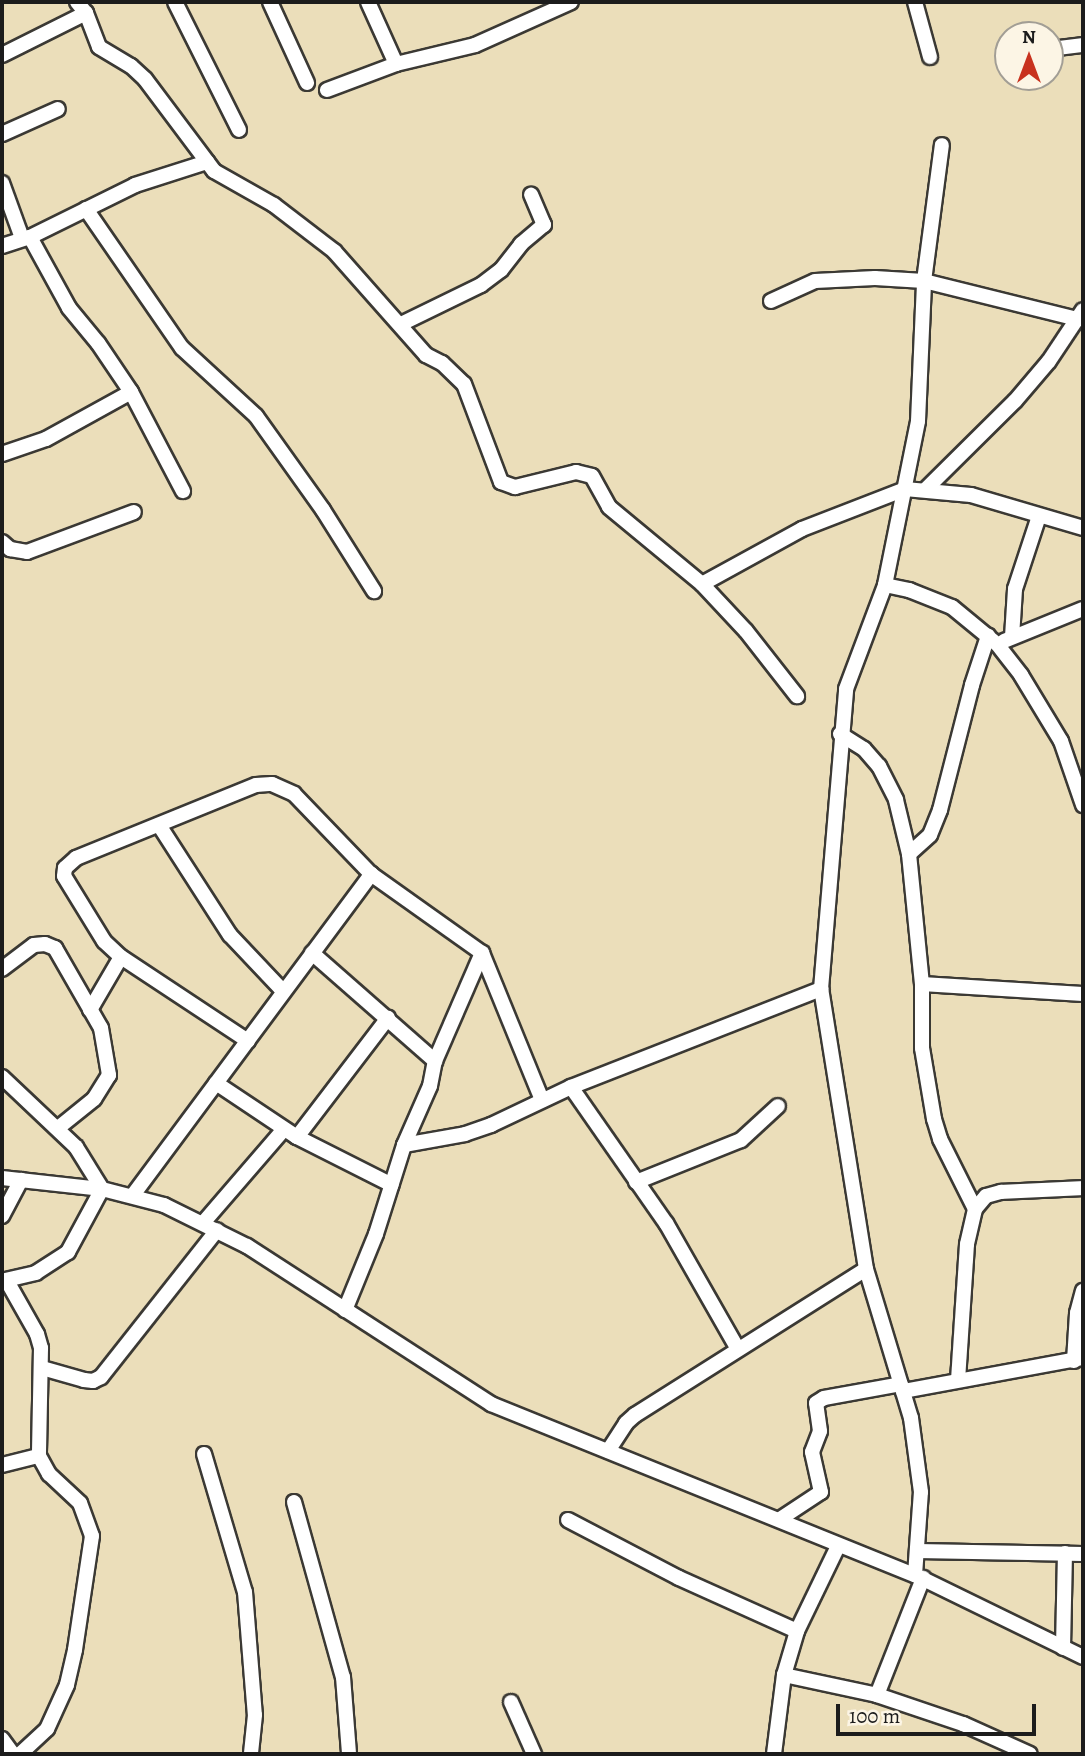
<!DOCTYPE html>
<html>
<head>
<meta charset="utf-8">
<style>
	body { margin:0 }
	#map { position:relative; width:1085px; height:1756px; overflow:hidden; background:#ebdeba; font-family:Alegreya,serif }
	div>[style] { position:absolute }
	.roads { filter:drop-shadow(2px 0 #3b3934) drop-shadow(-2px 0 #3b3934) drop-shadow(0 2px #3b3934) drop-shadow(0 -2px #3b3934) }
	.minor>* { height:14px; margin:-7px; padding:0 7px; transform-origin:7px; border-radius:7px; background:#fff }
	span { translate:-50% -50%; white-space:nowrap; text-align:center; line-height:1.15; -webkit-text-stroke:7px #fcf5e5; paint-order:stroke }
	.frame { position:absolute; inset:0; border:4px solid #1c1c1c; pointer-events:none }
	.north { position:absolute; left:994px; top:21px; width:70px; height:70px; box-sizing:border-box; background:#fcf5e5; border:2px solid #a29e95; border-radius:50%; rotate:0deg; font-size:19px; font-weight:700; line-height:28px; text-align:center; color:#1c1c1c }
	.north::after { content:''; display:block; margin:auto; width:24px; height:32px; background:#c8321e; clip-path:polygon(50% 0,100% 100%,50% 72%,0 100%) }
	.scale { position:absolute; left:836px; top:1704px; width:200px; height:32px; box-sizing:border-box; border:4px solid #1c1c1c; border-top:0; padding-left:9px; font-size:21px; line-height:24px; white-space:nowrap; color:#1c1c1c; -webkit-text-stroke:5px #fcf5e5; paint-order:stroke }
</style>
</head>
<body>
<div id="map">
	<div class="roads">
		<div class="minor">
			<div style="left:77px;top:2px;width:14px;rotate:51deg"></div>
			<div style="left:86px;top:13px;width:36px;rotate:69deg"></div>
			<div style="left:99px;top:47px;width:37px;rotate:31deg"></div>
			<div style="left:131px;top:66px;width:19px;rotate:43deg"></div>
			<div style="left:145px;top:79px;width:115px;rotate:53.1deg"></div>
			<div style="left:214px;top:171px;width:69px;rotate:29.5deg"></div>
			<div style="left:274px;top:205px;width:76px;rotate:37.5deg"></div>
			<div style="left:334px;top:251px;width:139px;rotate:48.5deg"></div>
			<div style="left:426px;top:355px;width:18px;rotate:27deg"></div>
			<div style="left:442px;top:363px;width:30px;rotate:44deg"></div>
			<div style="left:464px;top:384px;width:105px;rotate:69.3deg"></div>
			<div style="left:501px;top:482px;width:15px;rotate:20deg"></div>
			<div style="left:515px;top:487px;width:63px;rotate:-13.8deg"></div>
			<div style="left:576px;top:472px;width:16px;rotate:14deg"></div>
			<div style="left:592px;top:476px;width:35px;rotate:61deg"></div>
			<div style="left:609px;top:507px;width:121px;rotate:39.6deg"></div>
			<div style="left:702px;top:584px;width:64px;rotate:46.9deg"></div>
			<div style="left:746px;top:631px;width:83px;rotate:51.9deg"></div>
			<div style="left:175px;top:2px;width:143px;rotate:63.4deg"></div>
			<div style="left:270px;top:2px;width:89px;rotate:65.4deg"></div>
			<div style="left:368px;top:2px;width:68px;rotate:65.7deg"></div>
			<div style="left:915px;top:2px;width:57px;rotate:74.7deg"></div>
			<div style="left:1050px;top:49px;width:33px;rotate:-7deg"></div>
			<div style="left:2px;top:55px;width:94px;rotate:-26.6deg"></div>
			<div style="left:327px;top:90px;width:74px;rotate:-20.6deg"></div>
			<div style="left:396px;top:64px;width:81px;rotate:-13.5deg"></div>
			<div style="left:475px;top:45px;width:105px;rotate:-24.1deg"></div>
			<div style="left:2px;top:134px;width:61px;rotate:-24.1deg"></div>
			<div style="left:2px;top:183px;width:59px;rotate:70deg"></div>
			<div style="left:86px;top:209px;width:169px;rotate:55.4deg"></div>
			<div style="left:182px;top:348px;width:100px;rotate:42.6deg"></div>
			<div style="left:256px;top:416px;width:115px;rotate:54.5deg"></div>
			<div style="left:323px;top:510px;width:96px;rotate:57.8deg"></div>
			<div style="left:30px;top:237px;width:81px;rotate:61.2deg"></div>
			<div style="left:69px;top:308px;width:45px;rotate:50.4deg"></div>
			<div style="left:98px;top:343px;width:59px;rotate:56deg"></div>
			<div style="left:131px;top:392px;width:112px;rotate:62.3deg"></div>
			<div style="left:2px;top:246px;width:29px;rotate:-18deg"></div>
			<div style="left:30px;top:237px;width:117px;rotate:-26.3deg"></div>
			<div style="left:135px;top:185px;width:76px;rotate:-17.7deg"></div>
			<div style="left:771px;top:301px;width:48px;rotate:-24.4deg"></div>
			<div style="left:815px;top:281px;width:60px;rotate:-2.9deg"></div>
			<div style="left:875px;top:278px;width:49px;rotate:3.5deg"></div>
			<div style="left:924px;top:281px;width:159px;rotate:13.9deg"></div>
			<div style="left:401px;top:324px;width:89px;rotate:-26deg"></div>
			<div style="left:481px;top:285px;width:25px;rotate:-37deg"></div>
			<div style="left:501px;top:270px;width:33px;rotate:-52deg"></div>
			<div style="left:521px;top:244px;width:30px;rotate:-40deg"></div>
			<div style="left:544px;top:225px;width:33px;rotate:-113deg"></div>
			<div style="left:2px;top:454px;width:46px;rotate:-18.8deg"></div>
			<div style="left:46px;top:439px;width:97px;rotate:-28.9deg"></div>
			<div style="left:926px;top:489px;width:125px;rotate:-44.7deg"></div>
			<div style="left:1015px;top:401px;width:52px;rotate:-49.6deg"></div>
			<div style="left:1049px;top:361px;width:61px;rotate:-56.3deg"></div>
			<div style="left:2px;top:542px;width:11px;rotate:41deg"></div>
			<div style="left:10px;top:549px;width:17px;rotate:10deg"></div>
			<div style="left:27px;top:552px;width:114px;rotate:-20.5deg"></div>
			<div style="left:702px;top:584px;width:114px;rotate:-28.8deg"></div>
			<div style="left:802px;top:529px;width:110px;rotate:-21.2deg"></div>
			<div style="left:905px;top:489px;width:66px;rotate:5.2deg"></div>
			<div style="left:971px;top:495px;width:117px;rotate:16.4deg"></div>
			<div style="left:885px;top:585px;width:25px;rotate:12deg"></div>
			<div style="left:909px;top:590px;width:46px;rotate:21.6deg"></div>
			<div style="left:952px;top:607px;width:58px;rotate:39.4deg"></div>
			<div style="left:997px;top:644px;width:39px;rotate:52deg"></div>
			<div style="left:1021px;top:675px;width:77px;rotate:58.8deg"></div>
			<div style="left:1061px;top:741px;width:68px;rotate:71deg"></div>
			<div style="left:1012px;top:637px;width:48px;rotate:-86.4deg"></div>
			<div style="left:1015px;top:589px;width:77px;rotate:-71.8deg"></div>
			<div style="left:1004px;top:641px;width:85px;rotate:-22.1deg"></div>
			<div style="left:840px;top:734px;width:28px;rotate:32deg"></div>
			<div style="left:864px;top:749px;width:23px;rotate:49deg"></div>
			<div style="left:879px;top:766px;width:38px;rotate:63deg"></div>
			<div style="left:896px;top:800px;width:56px;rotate:76.5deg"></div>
			<div style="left:909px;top:854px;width:131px;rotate:84.3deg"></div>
			<div style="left:922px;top:984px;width:161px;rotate:3.6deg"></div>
			<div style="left:159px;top:825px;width:131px;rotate:57.2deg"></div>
			<div style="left:230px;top:935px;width:77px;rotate:46.6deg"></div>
			<div style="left:909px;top:854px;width:28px;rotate:-42deg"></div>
			<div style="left:930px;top:835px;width:27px;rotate:-68deg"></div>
			<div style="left:940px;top:810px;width:129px;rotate:-75.6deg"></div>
			<div style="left:972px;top:685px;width:52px;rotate:-71.9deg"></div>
			<div style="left:312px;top:953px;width:164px;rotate:41.3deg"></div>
			<div style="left:2px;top:969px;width:40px;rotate:-37deg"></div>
			<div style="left:34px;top:945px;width:11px;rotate:-5deg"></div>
			<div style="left:45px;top:944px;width:11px;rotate:22deg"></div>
			<div style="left:55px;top:948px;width:92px;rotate:60.1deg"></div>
			<div style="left:101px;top:1028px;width:48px;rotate:80.3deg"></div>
			<div style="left:109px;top:1075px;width:28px;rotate:122deg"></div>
			<div style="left:94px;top:1099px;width:46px;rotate:141.1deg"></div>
			<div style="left:922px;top:984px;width:64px;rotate:90deg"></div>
			<div style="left:922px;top:1048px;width:72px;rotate:80.4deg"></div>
			<div style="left:934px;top:1119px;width:21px;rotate:73deg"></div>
			<div style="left:940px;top:1139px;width:78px;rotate:63.4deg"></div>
			<div style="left:90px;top:1010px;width:61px;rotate:-59.7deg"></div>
			<div style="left:248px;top:1041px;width:152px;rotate:-146.5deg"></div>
			<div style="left:121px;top:957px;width:23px;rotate:-137deg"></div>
			<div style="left:104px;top:941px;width:76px;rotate:-121.6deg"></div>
			<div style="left:64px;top:876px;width:8px;rotate:-83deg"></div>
			<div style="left:65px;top:868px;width:15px;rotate:-42deg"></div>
			<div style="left:76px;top:858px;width:194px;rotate:-22.1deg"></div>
			<div style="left:256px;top:785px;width:16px;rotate:-4deg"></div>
			<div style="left:272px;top:784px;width:24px;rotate:24deg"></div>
			<div style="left:294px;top:794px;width:111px;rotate:46.1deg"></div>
			<div style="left:371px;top:874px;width:136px;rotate:35.4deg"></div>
			<div style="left:482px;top:953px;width:159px;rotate:67.8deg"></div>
			<div style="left:2px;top:1077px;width:102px;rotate:43.4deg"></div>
			<div style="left:76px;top:1147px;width:49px;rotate:58.2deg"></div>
			<div style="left:102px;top:1189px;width:72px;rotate:118.4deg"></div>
			<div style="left:68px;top:1252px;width:38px;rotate:147deg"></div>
			<div style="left:36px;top:1273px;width:35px;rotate:167deg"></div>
			<div style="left:216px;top:1083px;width:97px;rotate:33.7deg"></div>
			<div style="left:297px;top:1137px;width:106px;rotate:26.8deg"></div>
			<div style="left:571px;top:1087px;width:166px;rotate:55.1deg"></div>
			<div style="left:666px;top:1223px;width:145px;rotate:60.3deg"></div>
			<div style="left:297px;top:1137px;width:150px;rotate:-52.6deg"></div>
			<div style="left:404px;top:1145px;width:64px;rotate:-66.2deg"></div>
			<div style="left:430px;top:1086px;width:25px;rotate:-79deg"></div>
			<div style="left:435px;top:1061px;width:118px;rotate:-66.5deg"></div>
			<div style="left:2px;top:1178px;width:101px;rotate:6.3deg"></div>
			<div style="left:102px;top:1189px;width:64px;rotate:14.5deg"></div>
			<div style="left:164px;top:1205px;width:93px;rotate:26.3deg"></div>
			<div style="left:247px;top:1246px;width:291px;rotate:32.9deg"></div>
			<div style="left:491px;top:1404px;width:457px;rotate:22deg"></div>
			<div style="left:915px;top:1575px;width:187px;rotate:26deg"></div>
			<div style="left:636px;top:1182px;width:113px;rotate:-21.8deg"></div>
			<div style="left:741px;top:1140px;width:50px;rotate:-42.6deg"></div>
			<div style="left:133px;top:1195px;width:400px;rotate:-53.4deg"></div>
			<div style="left:2px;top:1216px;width:41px;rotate:-62.2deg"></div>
			<div style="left:203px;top:1223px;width:124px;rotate:-49.2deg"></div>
			<div style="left:7px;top:1281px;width:61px;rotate:60.5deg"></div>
			<div style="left:37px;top:1334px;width:15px;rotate:74deg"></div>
			<div style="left:41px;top:1348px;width:108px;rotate:91.1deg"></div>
			<div style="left:39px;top:1456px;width:21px;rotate:61deg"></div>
			<div style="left:49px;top:1474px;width:42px;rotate:43.1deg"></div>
			<div style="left:80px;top:1503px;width:35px;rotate:70deg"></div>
			<div style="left:92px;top:1536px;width:115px;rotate:98.5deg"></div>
			<div style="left:75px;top:1650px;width:36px;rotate:103deg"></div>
			<div style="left:67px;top:1685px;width:48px;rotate:114.4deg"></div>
			<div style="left:47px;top:1729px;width:37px;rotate:137deg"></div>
			<div style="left:345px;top:1310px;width:82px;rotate:-67.8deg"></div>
			<div style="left:376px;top:1234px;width:93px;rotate:-72.5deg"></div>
			<div style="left:404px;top:1145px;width:62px;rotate:-10.2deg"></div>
			<div style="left:465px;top:1134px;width:28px;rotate:-19deg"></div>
			<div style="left:491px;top:1125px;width:89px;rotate:-25.4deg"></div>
			<div style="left:571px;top:1087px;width:269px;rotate:-21.4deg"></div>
			<div style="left:1074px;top:1361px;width:48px;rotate:-86.4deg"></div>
			<div style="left:1077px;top:1313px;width:23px;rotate:-75deg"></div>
			<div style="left:42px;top:1368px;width:44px;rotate:15.9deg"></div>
			<div style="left:84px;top:1380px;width:9px;rotate:6deg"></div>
			<div style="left:93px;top:1381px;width:9px;rotate:-27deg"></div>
			<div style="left:101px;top:1377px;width:187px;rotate:-51.7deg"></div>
			<div style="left:958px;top:1380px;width:136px;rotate:-86.2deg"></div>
			<div style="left:967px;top:1244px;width:36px;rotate:-77deg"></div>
			<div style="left:975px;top:1209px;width:17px;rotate:-50deg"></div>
			<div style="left:986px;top:1196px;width:16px;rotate:-15deg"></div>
			<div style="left:1001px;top:1192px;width:82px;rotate:-2.8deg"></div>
			<div style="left:903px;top:1391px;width:183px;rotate:-10.4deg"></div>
			<div style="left:608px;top:1451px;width:33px;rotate:-57deg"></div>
			<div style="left:626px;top:1423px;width:12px;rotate:-42deg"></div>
			<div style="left:635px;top:1415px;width:273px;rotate:-32.3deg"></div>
			<div style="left:204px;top:1454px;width:144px;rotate:73.5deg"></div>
			<div style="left:245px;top:1592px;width:123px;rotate:85.4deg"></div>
			<div style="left:255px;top:1715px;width:39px;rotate:96deg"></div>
			<div style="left:2px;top:1465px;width:38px;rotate:-14deg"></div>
			<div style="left:294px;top:1502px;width:182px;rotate:74.4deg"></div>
			<div style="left:343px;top:1677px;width:77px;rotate:85.5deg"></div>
			<div style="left:780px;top:1519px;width:49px;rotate:-33.4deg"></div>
			<div style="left:821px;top:1492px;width:41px;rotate:-102.7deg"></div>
			<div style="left:812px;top:1452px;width:22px;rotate:-69deg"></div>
			<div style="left:820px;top:1431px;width:28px;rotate:-98deg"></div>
			<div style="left:816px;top:1403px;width:9px;rotate:-32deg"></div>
			<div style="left:824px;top:1398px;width:78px;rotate:-10.3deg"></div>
			<div style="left:568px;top:1520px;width:125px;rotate:27.6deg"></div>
			<div style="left:679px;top:1578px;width:129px;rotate:24.2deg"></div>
			<div style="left:917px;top:1551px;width:166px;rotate:1deg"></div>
			<div style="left:915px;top:1575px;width:83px;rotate:-85.9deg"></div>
			<div style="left:921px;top:1492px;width:75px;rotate:-97.7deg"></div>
			<div style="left:911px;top:1418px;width:156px;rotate:-106.8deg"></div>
			<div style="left:866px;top:1269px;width:284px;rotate:-99.1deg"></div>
			<div style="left:821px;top:989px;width:301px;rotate:-85.2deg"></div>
			<div style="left:846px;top:689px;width:111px;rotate:-69.4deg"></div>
			<div style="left:885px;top:585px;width:167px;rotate:-78.6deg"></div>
			<div style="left:918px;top:421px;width:140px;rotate:-87.5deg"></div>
			<div style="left:924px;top:281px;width:137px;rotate:-82.5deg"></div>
			<div style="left:1063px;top:1648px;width:95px;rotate:-88.8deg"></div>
			<div style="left:784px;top:1675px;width:95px;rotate:12.1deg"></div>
			<div style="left:877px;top:1695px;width:91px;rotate:18.6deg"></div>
			<div style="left:963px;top:1724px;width:73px;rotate:24.1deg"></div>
			<div style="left:877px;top:1695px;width:126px;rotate:-68.5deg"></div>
			<div style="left:511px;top:1702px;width:57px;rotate:66.1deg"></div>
			<div style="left:2px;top:1739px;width:19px;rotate:54deg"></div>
			<div style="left:774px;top:1754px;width:80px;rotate:-82.8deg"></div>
			<div style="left:784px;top:1675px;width:46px;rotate:-73.5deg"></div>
			<div style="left:797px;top:1631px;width:94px;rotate:-64.2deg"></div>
		</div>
	</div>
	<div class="frame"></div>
	<div class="north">N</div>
	<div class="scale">100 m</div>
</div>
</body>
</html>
